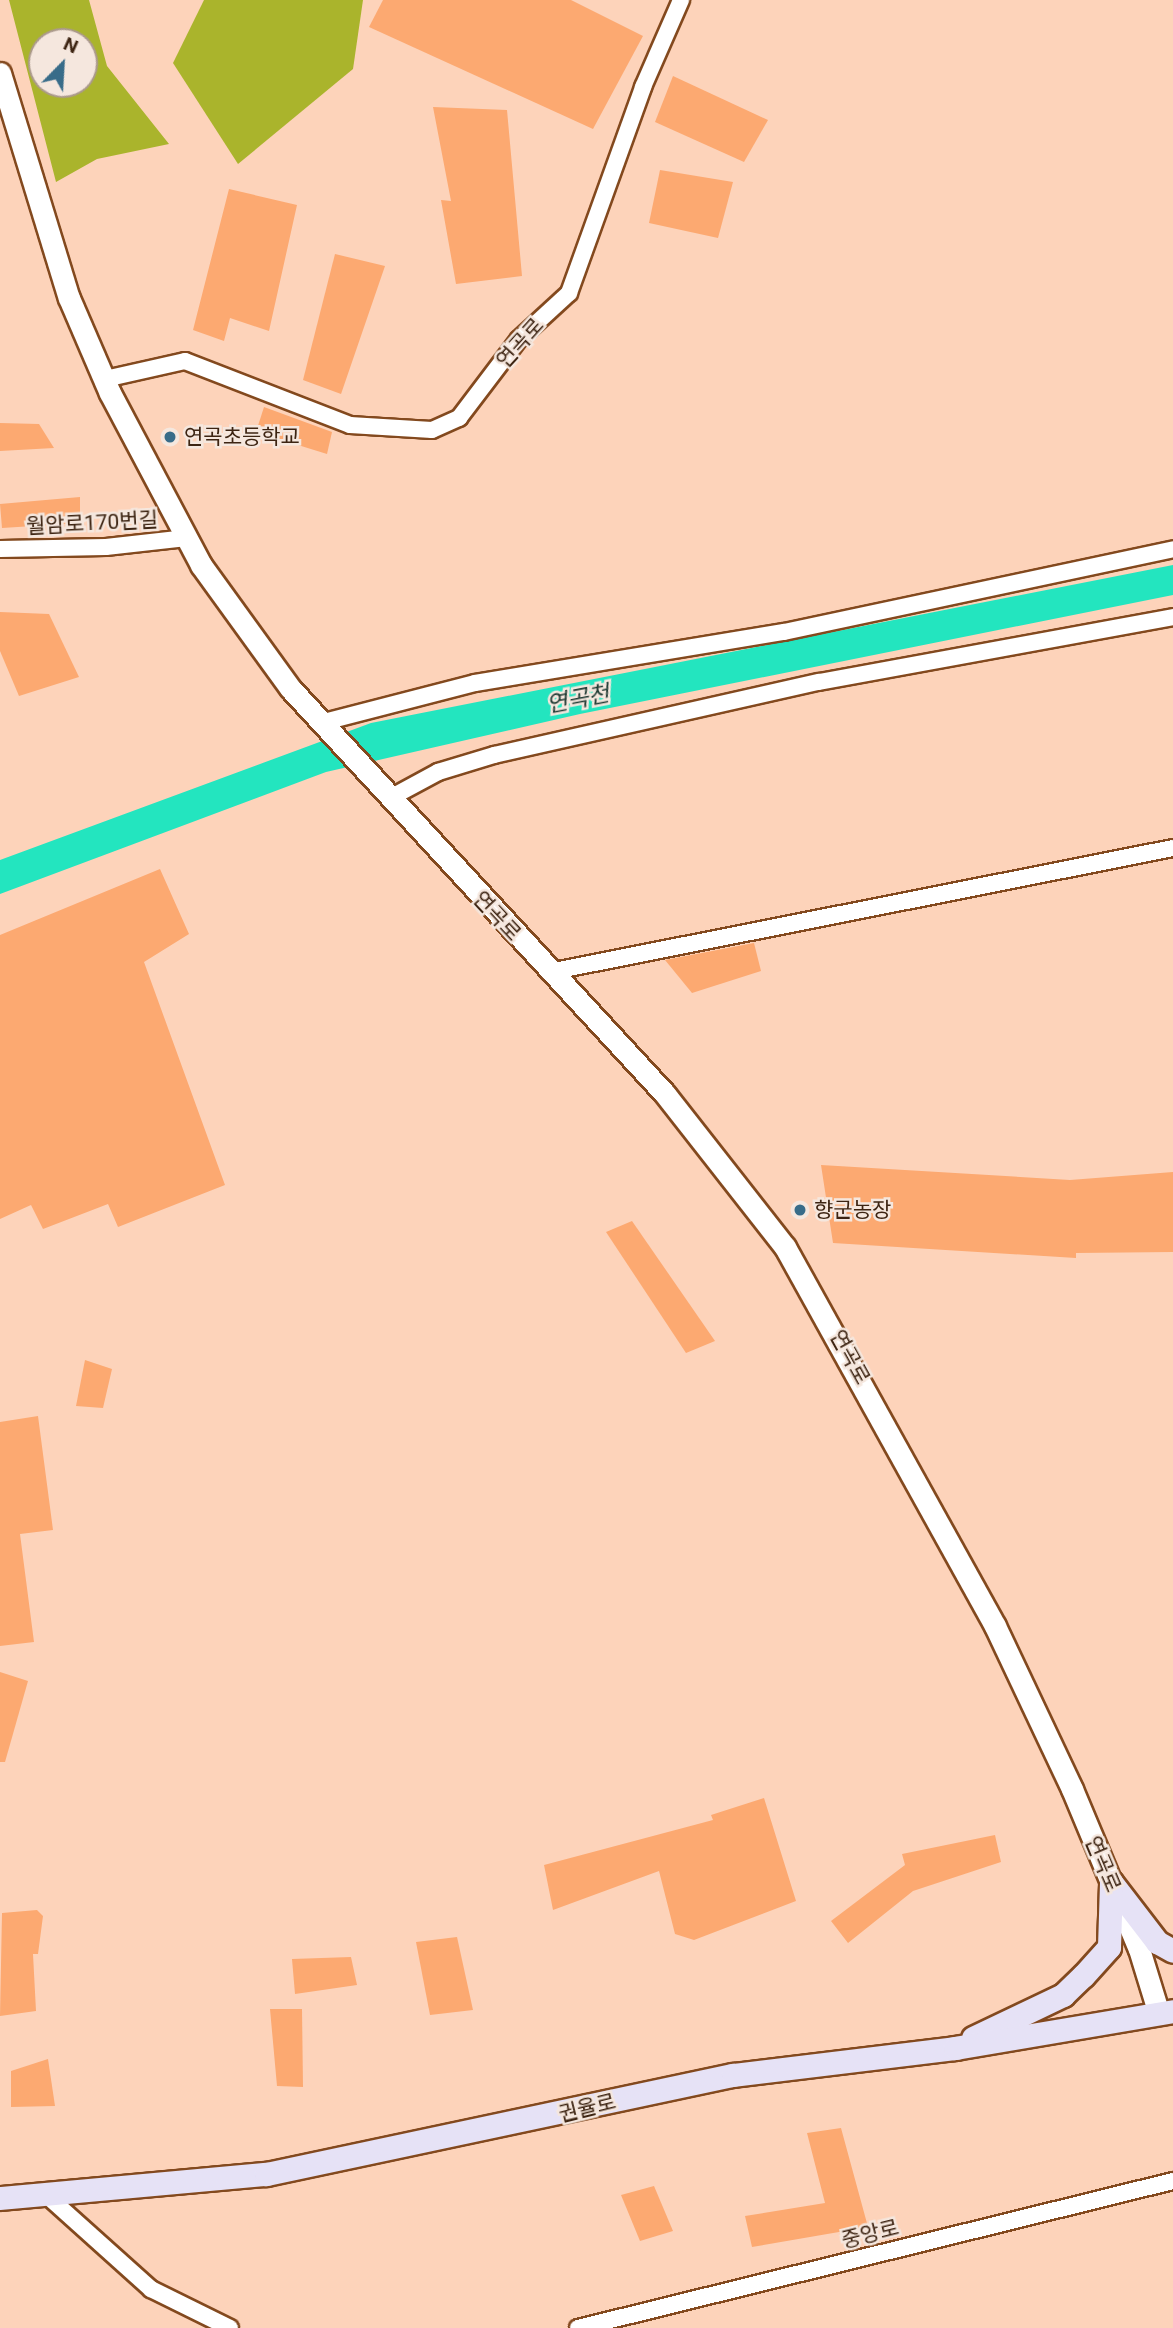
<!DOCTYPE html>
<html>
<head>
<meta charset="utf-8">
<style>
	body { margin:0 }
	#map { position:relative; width:1173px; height:2328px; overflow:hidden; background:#fdd3ba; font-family:Roboto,"Noto Sans KR",sans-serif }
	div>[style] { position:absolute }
	.forest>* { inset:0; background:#aab42c }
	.water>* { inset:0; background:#23e5bf }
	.building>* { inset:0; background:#fca971 }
	.roads { filter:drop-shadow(2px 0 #83491e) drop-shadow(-2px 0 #83491e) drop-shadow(0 2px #83491e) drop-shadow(0 -2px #83491e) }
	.minor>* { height:16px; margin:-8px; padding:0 8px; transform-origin:8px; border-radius:8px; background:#fff }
	.tertiary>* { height:21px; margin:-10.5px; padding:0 10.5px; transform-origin:10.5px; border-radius:10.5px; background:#fff }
	.secondary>* { height:23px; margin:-11.5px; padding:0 11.5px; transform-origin:11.5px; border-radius:11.5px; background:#e6e2f6 }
	.dots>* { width:19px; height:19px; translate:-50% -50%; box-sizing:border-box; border:4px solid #f5e7de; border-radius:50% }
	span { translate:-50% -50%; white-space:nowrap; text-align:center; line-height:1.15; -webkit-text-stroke:5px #f5e7de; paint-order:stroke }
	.street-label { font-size:21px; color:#3d2412 }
	.poi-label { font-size:21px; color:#3d2412 }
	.left { translate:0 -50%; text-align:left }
	.water-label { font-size:23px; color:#203b34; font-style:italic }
	.north { position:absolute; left:28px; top:28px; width:70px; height:70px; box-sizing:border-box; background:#f5e7de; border:2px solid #ab998c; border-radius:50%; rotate:24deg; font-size:19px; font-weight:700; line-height:28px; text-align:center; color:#3d2412 }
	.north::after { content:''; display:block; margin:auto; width:24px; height:32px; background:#386c89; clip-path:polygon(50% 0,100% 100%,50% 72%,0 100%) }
</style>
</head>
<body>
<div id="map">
	<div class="forest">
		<div style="clip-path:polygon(evenodd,9px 0,89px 0,107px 66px,169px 144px,97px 159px,56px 182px,9px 0,84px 42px,84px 84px,42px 84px,42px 42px,84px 42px)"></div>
		<div style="clip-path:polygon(204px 0,363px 0,353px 69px,238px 164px,173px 63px)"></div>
	</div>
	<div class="water">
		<div style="clip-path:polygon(1173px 565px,1173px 595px,580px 714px,326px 772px,0 894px,0 860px,371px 723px)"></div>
	</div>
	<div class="building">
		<div style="clip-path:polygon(383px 0,571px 0,643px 36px,593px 129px,369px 27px)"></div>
		<div style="clip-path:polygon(673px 76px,768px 120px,744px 162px,655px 122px)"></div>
		<div style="clip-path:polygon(433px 107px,507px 110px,522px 276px,456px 284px,441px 200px,451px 201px)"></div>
		<div style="clip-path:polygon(660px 170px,733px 182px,718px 238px,649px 223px)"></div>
		<div style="clip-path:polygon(229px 189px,297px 205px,269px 331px,230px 318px,224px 341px,193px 330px)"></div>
		<div style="clip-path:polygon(335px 254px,385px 266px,341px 394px,303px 380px)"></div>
		<div style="clip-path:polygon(264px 407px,332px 432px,327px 454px,256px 432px)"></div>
		<div style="clip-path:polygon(0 423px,39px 424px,54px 448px,0 451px)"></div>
		<div style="clip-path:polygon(80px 497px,80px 523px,2px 528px,0 504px)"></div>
		<div style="clip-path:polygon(0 612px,49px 614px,79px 677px,19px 696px,0 651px)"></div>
		<div style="clip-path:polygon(160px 869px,189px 934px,144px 962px,225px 1185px,118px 1227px,108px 1204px,43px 1229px,31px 1205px,0 1219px,0 935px)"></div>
		<div style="clip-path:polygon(754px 943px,761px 971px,692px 993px,665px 960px)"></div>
		<div style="clip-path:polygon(821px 1165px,1070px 1180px,1173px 1172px,1173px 1252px,1076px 1253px,1076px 1258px,833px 1243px)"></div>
		<div style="clip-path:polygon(632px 1221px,715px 1341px,686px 1353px,606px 1232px)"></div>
		<div style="clip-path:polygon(85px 1360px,112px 1369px,103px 1408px,76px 1406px)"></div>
		<div style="clip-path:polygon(38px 1416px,53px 1530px,20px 1534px,34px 1642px,0 1646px,0 1422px)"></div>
		<div style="clip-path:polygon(0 1672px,28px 1681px,5px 1762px,0 1762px)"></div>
		<div style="clip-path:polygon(764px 1798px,796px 1901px,694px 1940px,675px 1934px,659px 1871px,553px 1910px,544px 1865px,713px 1820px,711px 1815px)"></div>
		<div style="clip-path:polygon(995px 1835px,1001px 1862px,913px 1891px,848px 1943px,831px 1921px,905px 1865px,902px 1854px)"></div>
		<div style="clip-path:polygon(37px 1910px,43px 1916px,38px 1954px,33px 1954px,36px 2011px,0 2016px,2px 1913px)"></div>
		<div style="clip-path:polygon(457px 1937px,473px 2010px,430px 2015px,416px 1942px)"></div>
		<div style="clip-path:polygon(351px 1957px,357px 1985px,295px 1994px,292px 1959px)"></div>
		<div style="clip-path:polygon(270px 2009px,302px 2009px,303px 2087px,277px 2086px)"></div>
		<div style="clip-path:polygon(48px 2059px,55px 2106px,11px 2107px,11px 2071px)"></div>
		<div style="clip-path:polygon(841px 2128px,868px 2227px,752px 2247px,745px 2216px,825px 2203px,807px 2133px)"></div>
		<div style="clip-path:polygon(654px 2186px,673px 2231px,640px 2241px,621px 2195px)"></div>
	</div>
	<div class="roads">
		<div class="minor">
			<div style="left:105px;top:379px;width:82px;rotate:-12.7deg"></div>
			<div style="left:185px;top:361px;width:177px;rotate:21.2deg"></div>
			<div style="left:350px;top:425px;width:82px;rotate:3.5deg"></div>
			<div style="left:432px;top:430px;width:30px;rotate:-24deg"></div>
			<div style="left:459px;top:418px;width:99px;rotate:-52.8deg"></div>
			<div style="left:519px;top:339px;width:68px;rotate:-42.6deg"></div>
			<div style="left:569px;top:293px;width:219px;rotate:-70.2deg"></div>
			<div style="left:643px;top:87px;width:95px;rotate:-66.4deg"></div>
			<div style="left:0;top:549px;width:106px;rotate:-1.1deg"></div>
			<div style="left:106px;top:547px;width:81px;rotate:-6.4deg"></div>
			<div style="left:324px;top:722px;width:156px;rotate:-14.5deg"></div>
			<div style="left:475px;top:683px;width:313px;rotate:-9.4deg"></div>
			<div style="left:784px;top:632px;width:398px;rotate:-12deg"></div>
			<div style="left:390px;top:798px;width:55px;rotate:-28.4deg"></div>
			<div style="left:438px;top:772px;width:59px;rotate:-16.9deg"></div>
			<div style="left:494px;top:755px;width:333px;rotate:-12.7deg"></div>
			<div style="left:819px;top:682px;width:360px;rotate:-10.4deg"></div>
			<div style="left:549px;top:972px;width:636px;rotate:-11.24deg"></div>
			<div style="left:44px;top:2193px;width:144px;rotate:41.9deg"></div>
			<div style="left:151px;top:2289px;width:88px;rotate:26.3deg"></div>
			<div style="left:578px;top:2328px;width:613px;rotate:-13.88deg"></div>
		</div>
		<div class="tertiary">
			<div style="left:0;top:73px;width:235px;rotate:73deg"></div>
			<div style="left:69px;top:298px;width:103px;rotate:66.7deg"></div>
			<div style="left:110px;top:393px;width:195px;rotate:62.1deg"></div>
			<div style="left:201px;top:565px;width:152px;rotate:54.1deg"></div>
			<div style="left:290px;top:688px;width:553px;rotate:47.27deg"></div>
			<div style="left:665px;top:1094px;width:194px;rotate:51.9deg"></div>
			<div style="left:785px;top:1247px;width:433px;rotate:61deg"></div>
			<div style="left:995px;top:1626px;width:180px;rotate:64.7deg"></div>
			<div style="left:1072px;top:1789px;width:173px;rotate:67.3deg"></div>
			<div style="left:1139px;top:1949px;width:68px;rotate:72.9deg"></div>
		</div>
		<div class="secondary">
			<div style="left:1111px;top:1882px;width:76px;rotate:52.5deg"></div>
			<div style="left:1157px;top:1942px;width:18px;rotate:29deg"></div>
			<div style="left:973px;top:2038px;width:100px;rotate:-25.5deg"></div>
			<div style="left:1063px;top:1995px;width:28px;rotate:-44deg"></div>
			<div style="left:1083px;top:1976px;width:39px;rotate:-48deg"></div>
			<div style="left:1109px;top:1947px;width:65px;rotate:-88.2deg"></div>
			<div style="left:0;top:2198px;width:267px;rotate:-5.2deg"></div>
			<div style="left:266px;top:2174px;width:477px;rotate:-12deg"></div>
			<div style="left:733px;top:2075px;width:224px;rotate:-6.9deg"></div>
			<div style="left:955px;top:2048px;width:221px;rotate:-9.6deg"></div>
		</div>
	</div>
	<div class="dots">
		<div style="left:170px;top:437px;background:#386c89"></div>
		<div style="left:800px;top:1210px;background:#386c89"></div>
	</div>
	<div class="street-label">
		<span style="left:520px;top:343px;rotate:-48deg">연곡로</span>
		<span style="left:92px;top:523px;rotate:-3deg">월암로170번길</span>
		<span style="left:497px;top:916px;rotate:47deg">연곡로</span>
		<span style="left:850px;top:1357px;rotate:61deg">연곡로</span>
		<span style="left:1103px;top:1864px;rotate:67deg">연곡로</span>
		<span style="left:587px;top:2108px;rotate:-14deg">권율로</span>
		<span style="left:870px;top:2234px;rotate:-14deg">중앙로</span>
	</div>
	<div class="poi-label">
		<span class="left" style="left:184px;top:437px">연곡초등학교</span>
		<span class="left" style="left:814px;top:1210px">향군농장</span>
	</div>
	<div class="water-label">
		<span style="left:578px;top:700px;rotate:-11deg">연곡천</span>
	</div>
	<div class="north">N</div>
</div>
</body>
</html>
